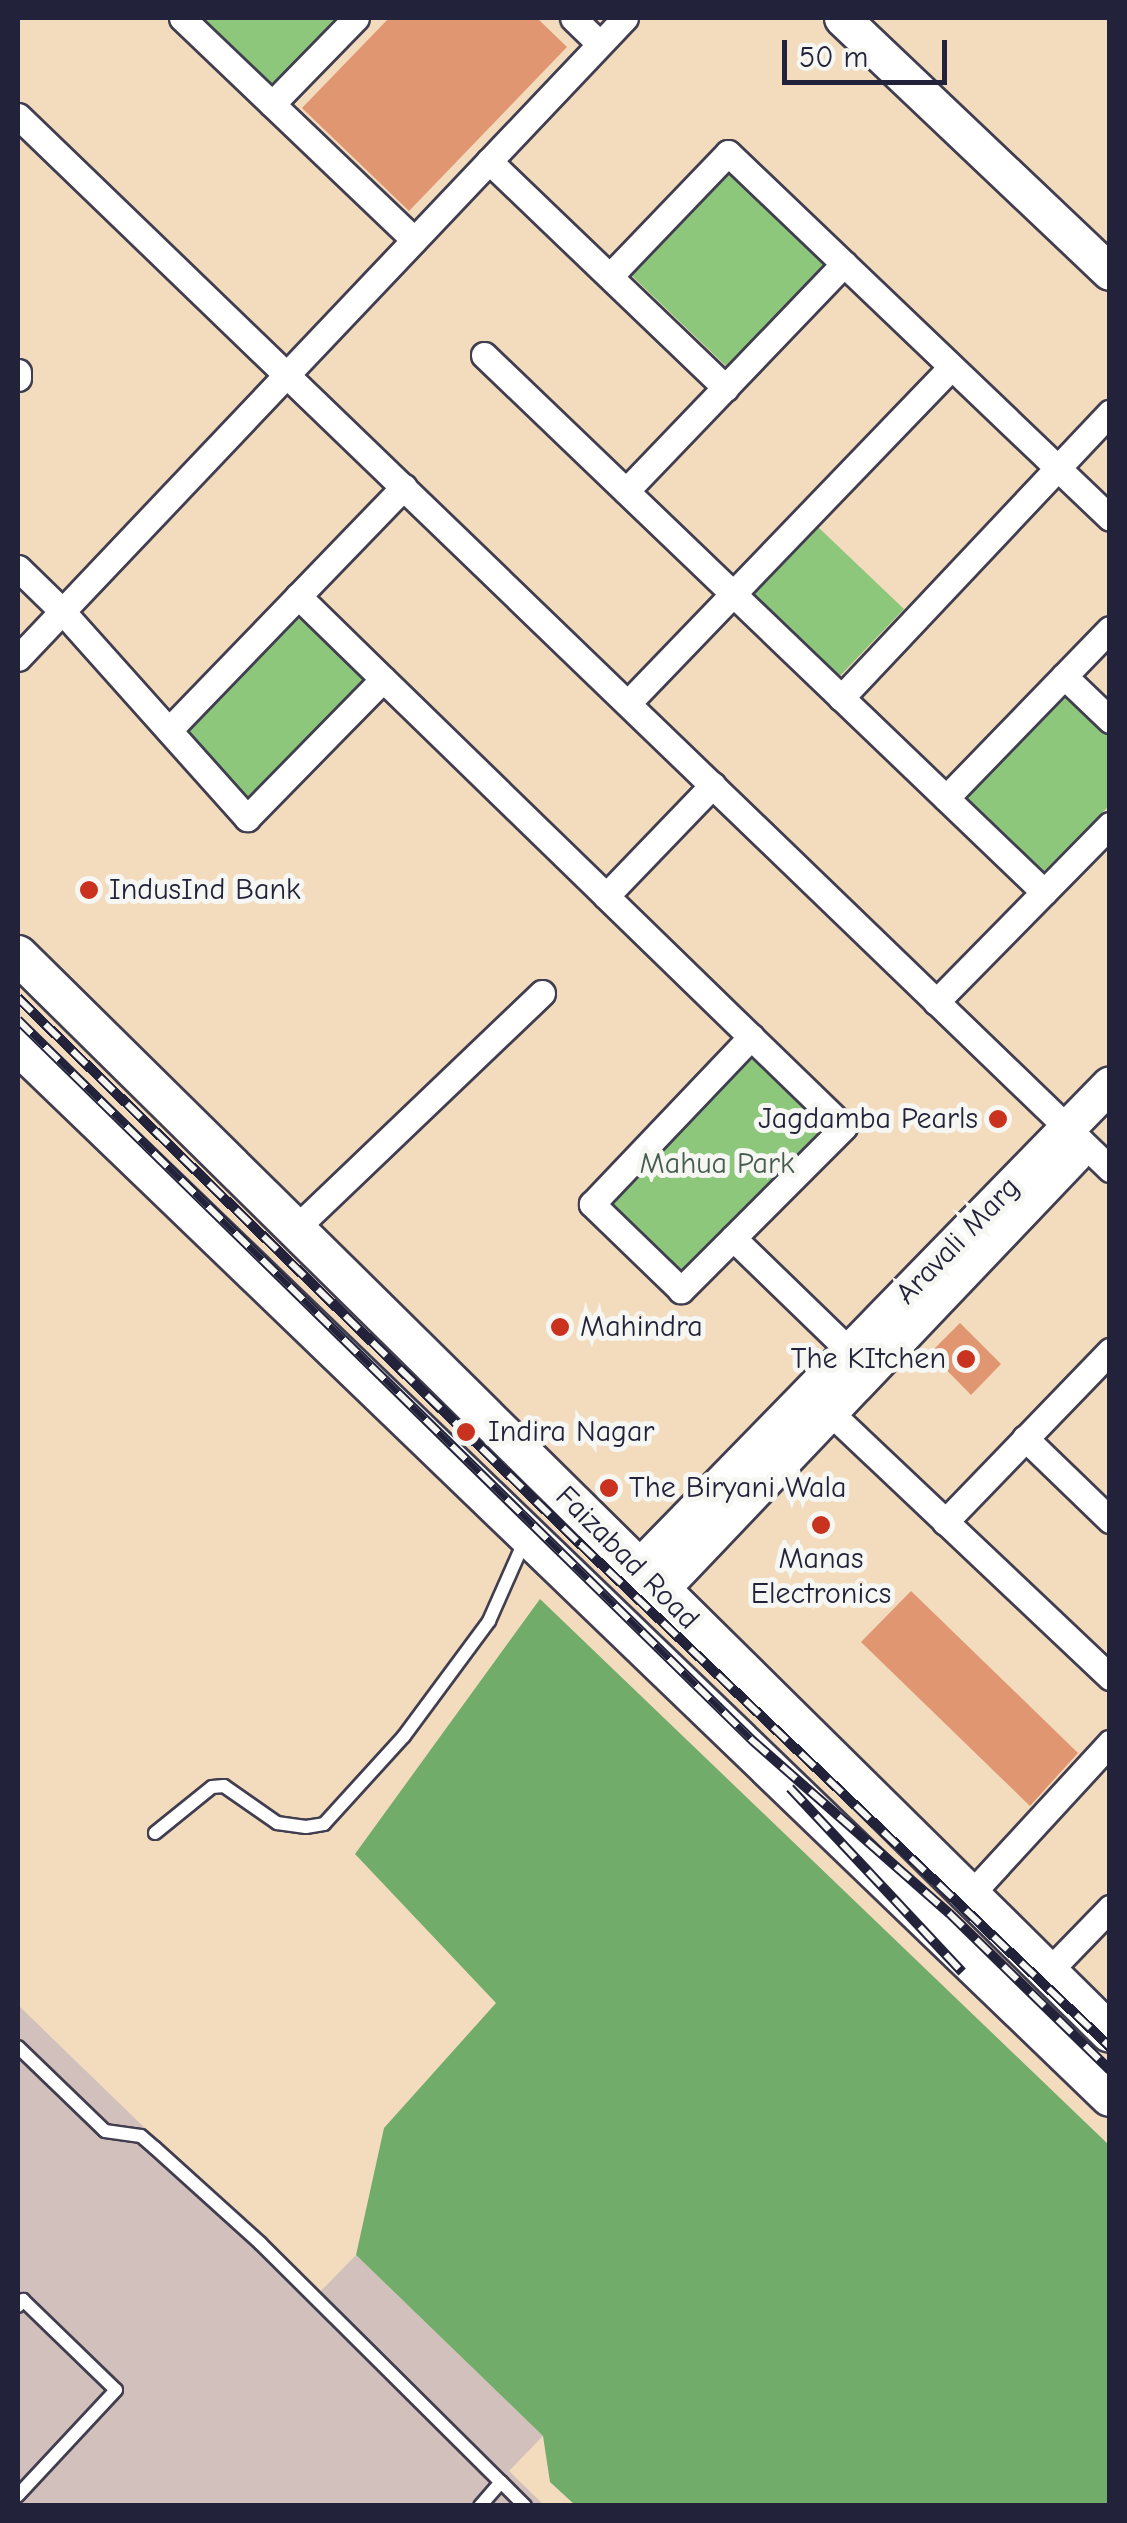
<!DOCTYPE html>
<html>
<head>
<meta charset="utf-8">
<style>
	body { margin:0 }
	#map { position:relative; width:1127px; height:2523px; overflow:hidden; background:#f3dcbe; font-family:"Comic Neue",sans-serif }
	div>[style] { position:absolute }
	.industrial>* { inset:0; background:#d1c0bc }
	.green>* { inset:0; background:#8dc77b }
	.forest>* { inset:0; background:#72ac6b }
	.building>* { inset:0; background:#df9671 }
	.roads { filter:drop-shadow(2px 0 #413e4f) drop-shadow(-2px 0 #413e4f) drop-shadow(0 2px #413e4f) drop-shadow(0 -2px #413e4f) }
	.lane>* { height:12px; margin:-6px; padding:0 6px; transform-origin:6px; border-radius:6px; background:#fff }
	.street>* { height:25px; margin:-12.5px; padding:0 12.5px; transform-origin:12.5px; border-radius:12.5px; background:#fff }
	.secondary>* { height:35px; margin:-17.5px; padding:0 17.5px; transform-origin:17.5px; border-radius:17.5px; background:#fff }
	.primary>* { height:38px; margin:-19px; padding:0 19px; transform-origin:19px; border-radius:19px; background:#fff }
	.rail>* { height:10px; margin-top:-5px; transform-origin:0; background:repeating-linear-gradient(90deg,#f6f6f2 0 19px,#22223b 0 38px); box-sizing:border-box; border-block:2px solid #22223b }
	.dots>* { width:28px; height:28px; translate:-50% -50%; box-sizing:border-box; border:5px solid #f6f6f2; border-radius:50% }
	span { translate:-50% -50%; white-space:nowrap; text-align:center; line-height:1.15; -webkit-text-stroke:10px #f6f6f2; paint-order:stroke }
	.poi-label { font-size:30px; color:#22223b }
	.left { translate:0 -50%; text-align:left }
	.right { translate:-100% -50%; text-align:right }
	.park-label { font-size:30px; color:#475c51 }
	.street-label { font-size:30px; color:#22223b }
	.frame { position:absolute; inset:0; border:20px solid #22223b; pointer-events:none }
	.scale { position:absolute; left:782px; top:40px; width:165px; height:45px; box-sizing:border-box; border:5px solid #22223b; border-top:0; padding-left:12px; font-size:30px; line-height:35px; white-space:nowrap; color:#22223b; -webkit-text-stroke:8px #f6f6f2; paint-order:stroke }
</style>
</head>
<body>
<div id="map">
	<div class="industrial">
		<div style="clip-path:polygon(18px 2005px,317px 2295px,356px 2255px,543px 2436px,509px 2471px,544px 2505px,18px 2505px)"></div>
	</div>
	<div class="green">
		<div style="clip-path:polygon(202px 18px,337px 18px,272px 85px)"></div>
		<div style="clip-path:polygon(730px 169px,828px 264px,728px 368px,630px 274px)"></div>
		<div style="clip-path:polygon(818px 527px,904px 609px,838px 678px,752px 596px)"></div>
		<div style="clip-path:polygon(302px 614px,366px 679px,248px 800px,185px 732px)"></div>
		<div style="clip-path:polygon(1067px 691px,1109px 734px,1109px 806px,1040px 875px,962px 798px)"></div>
		<div style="clip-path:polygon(753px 1052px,828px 1125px,681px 1277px,606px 1204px)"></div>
	</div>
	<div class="forest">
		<div style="clip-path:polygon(540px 1599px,1109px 2145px,1109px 2505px,575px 2505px,550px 2482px,543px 2436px,356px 2255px,384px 2128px,496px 2003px,355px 1854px)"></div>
	</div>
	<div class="building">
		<div style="clip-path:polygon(389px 18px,537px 18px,567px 47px,409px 211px,302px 108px)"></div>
		<div style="clip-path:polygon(960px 1323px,1001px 1364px,971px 1395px,930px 1353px)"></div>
		<div style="clip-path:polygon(911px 1591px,1078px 1753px,1030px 1806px,861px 1642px)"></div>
	</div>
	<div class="roads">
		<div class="lane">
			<div style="left:155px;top:1833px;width:73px;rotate:-38.9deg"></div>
			<div style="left:212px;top:1787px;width:12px;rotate:-5deg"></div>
			<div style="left:224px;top:1786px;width:65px;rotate:34.9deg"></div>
			<div style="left:277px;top:1823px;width:29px;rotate:8deg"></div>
			<div style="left:306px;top:1827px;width:18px;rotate:-9deg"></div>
			<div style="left:324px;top:1824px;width:119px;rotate:-47.7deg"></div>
			<div style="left:404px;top:1736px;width:143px;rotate:-53.5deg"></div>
			<div style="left:489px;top:1621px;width:86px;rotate:-66.1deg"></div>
			<div style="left:18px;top:2047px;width:121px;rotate:44deg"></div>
			<div style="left:105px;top:2131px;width:36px;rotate:8deg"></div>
			<div style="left:141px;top:2136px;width:18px;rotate:41deg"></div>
			<div style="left:155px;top:2148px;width:142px;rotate:42.1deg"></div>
			<div style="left:260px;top:2243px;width:339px;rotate:44.8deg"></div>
			<div style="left:501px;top:2482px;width:32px;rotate:131deg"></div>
			<div style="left:18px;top:2306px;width:8px;rotate:-50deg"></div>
			<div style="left:23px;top:2300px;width:129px;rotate:44.1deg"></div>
			<div style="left:116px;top:2390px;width:144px;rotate:133deg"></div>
			<div style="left:501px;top:2482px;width:34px;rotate:45deg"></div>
		</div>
		<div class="street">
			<div style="left:182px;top:18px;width:321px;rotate:43.7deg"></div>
			<div style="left:573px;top:18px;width:37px;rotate:44deg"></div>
			<div style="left:272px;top:104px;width:120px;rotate:-45.7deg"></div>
			<div style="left:18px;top:116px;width:1517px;rotate:43.96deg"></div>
			<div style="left:489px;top:161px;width:328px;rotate:43.8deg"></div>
			<div style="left:610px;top:276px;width:170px;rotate:-46.2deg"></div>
			<div style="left:728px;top:153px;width:528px;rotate:43.7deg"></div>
			<div style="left:484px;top:355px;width:776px;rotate:43.8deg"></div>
			<div style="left:18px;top:372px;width:6px;rotate:90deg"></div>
			<div style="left:626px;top:491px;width:315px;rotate:-46.2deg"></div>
			<div style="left:18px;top:568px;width:62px;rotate:44.3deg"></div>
			<div style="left:62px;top:611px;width:278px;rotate:48.2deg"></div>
			<div style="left:247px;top:818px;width:194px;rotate:-45.6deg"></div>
			<div style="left:298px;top:596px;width:119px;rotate:44.3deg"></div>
			<div style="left:383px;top:679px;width:311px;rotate:44.2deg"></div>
			<div style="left:606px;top:896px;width:202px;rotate:44.2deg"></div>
			<div style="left:751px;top:1037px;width:129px;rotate:44.1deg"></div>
			<div style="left:844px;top:1127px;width:231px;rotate:135deg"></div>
			<div style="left:681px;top:1290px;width:124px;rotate:-136deg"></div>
			<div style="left:592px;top:1204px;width:231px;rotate:-46.4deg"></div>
			<div style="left:18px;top:658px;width:882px;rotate:-46.52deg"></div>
			<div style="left:1064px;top:676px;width:64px;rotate:43.7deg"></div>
			<div style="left:841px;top:698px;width:392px;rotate:-46.7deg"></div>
			<div style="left:628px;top:703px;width:466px;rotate:-46.1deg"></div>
			<div style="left:169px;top:730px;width:338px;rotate:-46deg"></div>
			<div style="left:946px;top:798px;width:235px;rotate:-45.9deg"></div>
			<div style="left:606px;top:896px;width:154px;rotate:-46.1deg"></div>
			<div style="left:936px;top:1002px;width:248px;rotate:-45.5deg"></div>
			<div style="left:294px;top:1230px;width:343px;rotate:-43.7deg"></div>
			<div style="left:733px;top:1238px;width:175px;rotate:44.1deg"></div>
			<div style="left:818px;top:1401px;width:402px;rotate:43.4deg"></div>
			<div style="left:1025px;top:1438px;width:118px;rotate:44deg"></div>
			<div style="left:945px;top:1522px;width:238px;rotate:-46deg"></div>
			<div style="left:971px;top:1894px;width:205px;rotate:-47.4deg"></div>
			<div style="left:1048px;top:1972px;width:89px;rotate:-45.9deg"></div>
		</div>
		<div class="secondary">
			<div style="left:842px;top:18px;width:369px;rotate:43.5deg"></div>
			<div style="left:637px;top:1569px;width:677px;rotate:-45.72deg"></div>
			<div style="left:659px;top:1591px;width:602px;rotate:-46.41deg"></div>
		</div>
		<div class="primary">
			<div style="left:18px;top:955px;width:1534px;rotate:44.63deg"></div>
			<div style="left:18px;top:1045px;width:1516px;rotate:43.93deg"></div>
		</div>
	</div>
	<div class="rail">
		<div style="left:18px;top:998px;width:784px;rotate:44.17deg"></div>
		<div style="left:580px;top:1544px;width:731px;rotate:43.5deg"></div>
		<div style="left:18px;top:1020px;width:1030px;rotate:44.45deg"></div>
		<div style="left:753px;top:1741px;width:261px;rotate:41.3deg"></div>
		<div style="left:949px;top:1913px;width:225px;rotate:44.3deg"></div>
		<div style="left:790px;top:1788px;width:252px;rotate:46.9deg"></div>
	</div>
	<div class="dots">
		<div style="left:89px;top:890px;background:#c8321e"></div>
		<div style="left:998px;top:1119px;background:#c8321e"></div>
		<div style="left:560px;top:1327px;background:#c8321e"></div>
		<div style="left:966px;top:1359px;background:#c8321e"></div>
		<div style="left:466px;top:1432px;background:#c8321e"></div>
		<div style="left:609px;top:1488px;background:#c8321e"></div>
		<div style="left:821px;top:1525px;background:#c8321e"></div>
	</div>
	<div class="poi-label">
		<span class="left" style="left:109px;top:890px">IndusInd Bank</span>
		<span class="right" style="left:978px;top:1119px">Jagdamba Pearls</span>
		<span class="left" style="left:580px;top:1327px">Mahindra</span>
		<span class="right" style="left:946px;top:1359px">The KItchen</span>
		<span class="left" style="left:488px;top:1432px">Indira Nagar</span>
		<span class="left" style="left:629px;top:1488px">The Biryani Wala</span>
		<span style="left:821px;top:1576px">Manas<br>Electronics</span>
	</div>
	<div class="park-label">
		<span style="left:717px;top:1164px">Mahua Park</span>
	</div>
	<div class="street-label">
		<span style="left:958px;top:1241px;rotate:-46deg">Aravali Marg</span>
		<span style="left:627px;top:1558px;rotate:45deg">Faizabad Road</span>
	</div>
	<div class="frame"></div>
	<div class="scale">50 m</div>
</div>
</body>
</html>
